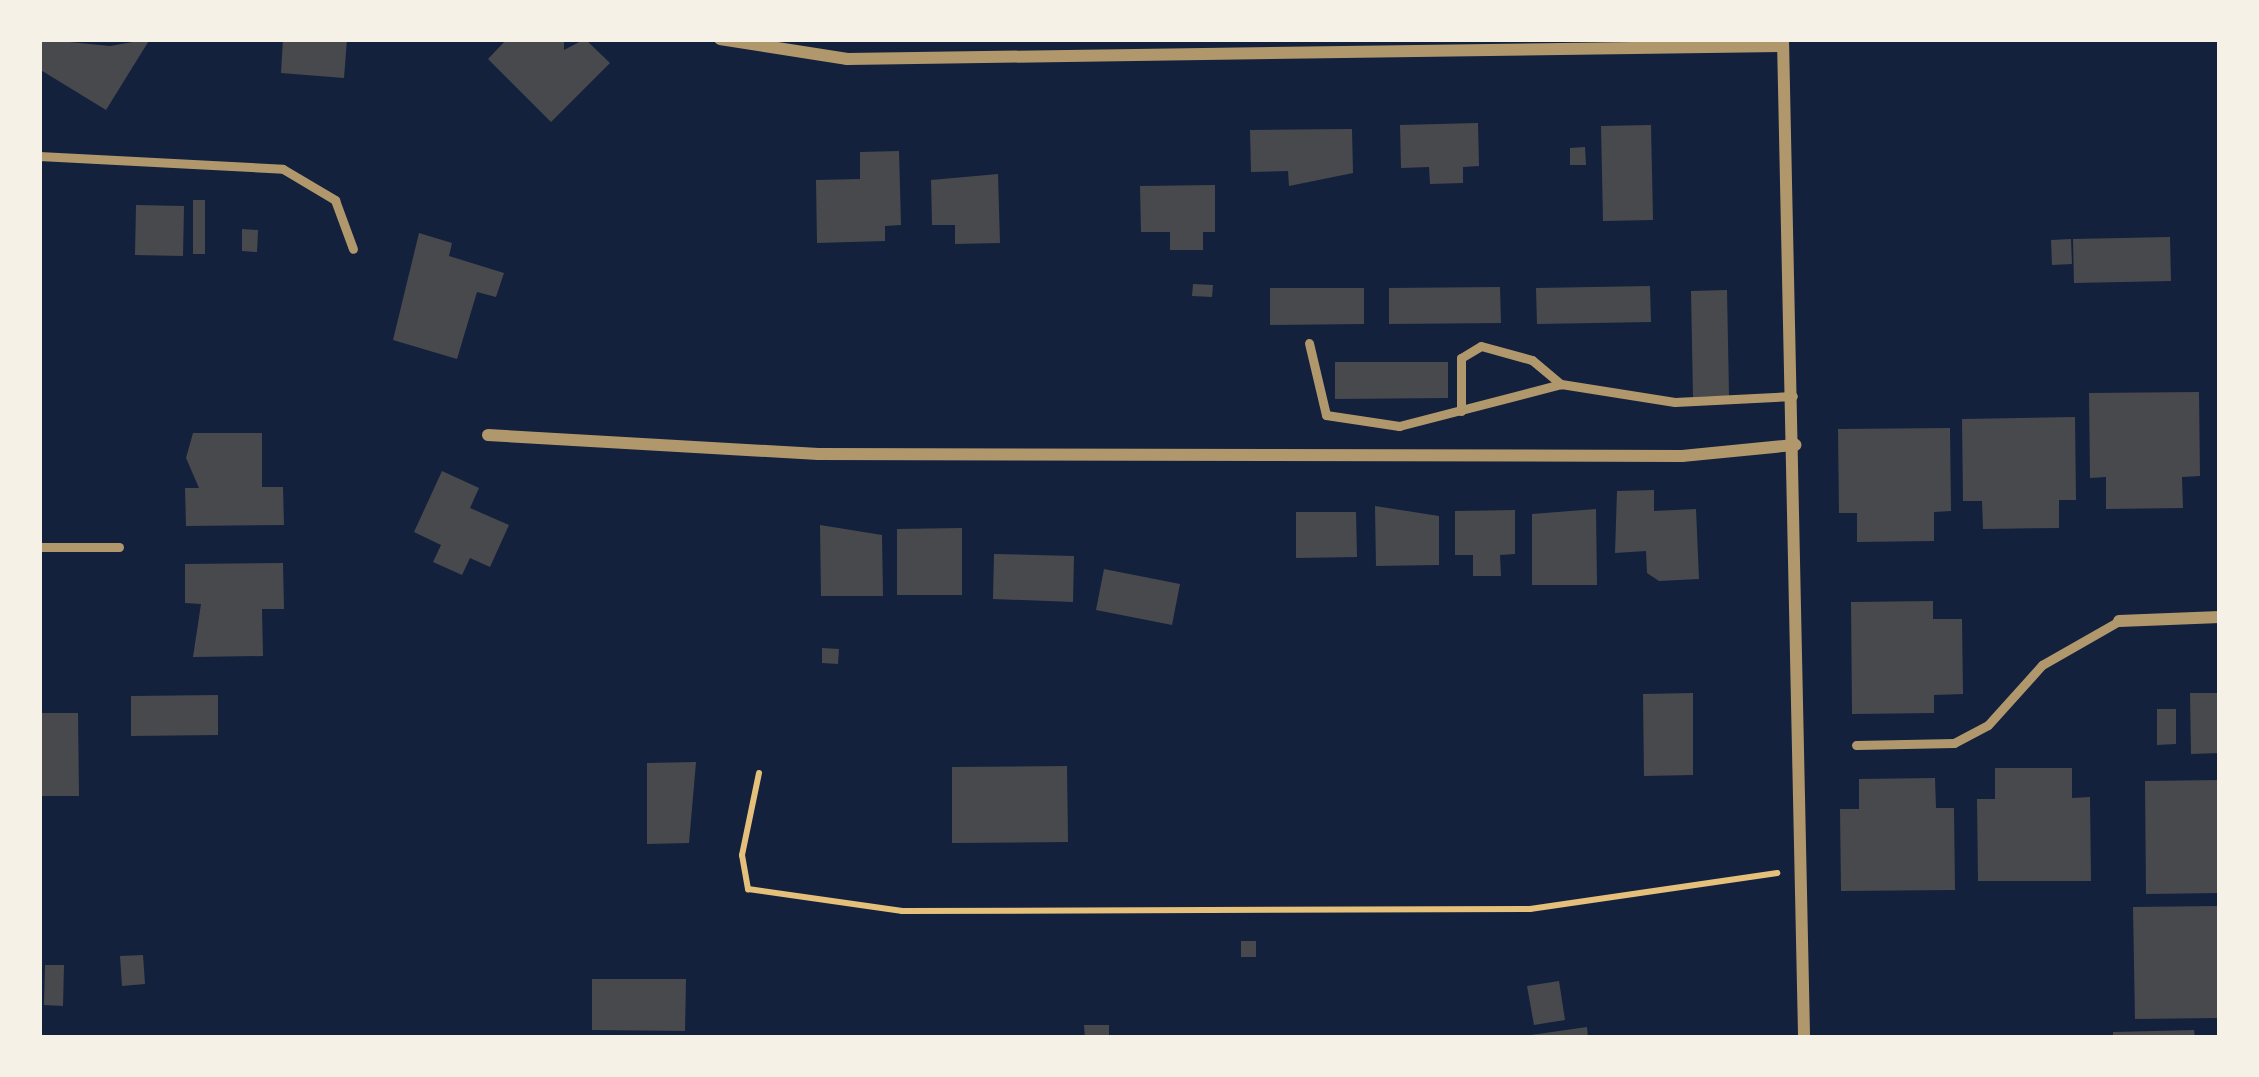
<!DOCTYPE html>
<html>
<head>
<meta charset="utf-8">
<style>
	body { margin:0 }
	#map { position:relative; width:2259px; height:1077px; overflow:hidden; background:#14213d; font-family:"Titillium Web",sans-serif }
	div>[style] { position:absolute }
	.building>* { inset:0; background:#48494c }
	.path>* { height:6px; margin:-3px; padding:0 3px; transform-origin:3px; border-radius:3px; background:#e5c07b }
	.service>* { height:9px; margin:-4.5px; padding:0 4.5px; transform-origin:4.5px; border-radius:4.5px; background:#b1986c }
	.minor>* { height:12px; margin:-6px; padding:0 6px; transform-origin:6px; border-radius:6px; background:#b1986c }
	span { translate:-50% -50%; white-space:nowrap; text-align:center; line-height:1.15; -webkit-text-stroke:9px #f6f1e7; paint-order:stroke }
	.frame { position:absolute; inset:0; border:42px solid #f6f1e7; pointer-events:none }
</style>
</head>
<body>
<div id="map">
	<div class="building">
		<div style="clip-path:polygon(39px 39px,110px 46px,150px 39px,106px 110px,39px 69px)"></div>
		<div style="clip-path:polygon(283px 39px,347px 39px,344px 78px,281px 73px)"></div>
		<div style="clip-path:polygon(507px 39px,564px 39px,564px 50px,585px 39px,610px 63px,551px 122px,488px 59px)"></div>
		<div style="clip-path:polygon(1478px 123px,1479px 166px,1463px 167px,1463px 183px,1430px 184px,1429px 167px,1401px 168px,1400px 125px)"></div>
		<div style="clip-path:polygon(1651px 125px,1653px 220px,1603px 221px,1601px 126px)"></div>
		<div style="clip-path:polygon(1352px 129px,1353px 173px,1289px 186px,1288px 171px,1251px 172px,1250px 130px)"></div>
		<div style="clip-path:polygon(1585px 147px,1586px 165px,1570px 165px,1570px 148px)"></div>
		<div style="clip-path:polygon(899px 151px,901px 225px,885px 226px,885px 241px,817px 243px,816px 180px,860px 179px,860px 152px)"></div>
		<div style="clip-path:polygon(998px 174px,1000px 243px,955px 244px,955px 225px,932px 225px,931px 180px)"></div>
		<div style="clip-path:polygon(1215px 185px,1215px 232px,1203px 232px,1203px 250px,1170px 250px,1170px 232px,1141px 232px,1140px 186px)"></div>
		<div style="clip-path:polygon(193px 200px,205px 200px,205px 254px,193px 254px)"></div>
		<div style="clip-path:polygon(136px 205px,184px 206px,183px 256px,135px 255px)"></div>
		<div style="clip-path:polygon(242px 229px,258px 230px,257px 252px,242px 251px)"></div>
		<div style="clip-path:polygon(419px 233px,452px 243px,449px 256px,504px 273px,496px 297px,477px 292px,457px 359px,393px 340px)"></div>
		<div style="clip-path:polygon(2170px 237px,2171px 281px,2074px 283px,2073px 239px)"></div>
		<div style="clip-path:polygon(2071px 239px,2072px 264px,2052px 265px,2051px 240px)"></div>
		<div style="clip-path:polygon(1193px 284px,1213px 285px,1212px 297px,1192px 296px)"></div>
		<div style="clip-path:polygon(1650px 286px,1651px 322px,1537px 324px,1536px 288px)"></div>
		<div style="clip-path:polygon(1500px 287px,1501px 323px,1389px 324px,1389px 288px)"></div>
		<div style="clip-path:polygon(1270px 288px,1364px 288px,1364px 324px,1270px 325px)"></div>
		<div style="clip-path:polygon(1727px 290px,1729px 396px,1693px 397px,1691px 291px)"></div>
		<div style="clip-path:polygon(1335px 362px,1448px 362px,1448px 398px,1335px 399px)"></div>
		<div style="clip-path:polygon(2199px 392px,2200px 476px,2182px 477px,2183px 508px,2106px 509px,2106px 477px,2090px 478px,2089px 393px)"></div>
		<div style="clip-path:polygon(2075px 417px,2076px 500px,2059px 500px,2059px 528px,1983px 529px,1982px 501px,1963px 501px,1962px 419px)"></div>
		<div style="clip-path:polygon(1950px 428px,1951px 511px,1934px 512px,1934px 541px,1857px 542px,1857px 513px,1839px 513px,1838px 429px)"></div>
		<div style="clip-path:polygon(193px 433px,262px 433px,262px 487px,283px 487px,284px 525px,186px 526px,185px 488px,199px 488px,186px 458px)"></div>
		<div style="clip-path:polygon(442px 471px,479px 488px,470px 508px,509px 525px,490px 567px,470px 558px,462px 575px,433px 562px,441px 545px,414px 532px)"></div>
		<div style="clip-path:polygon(1654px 490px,1654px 511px,1696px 509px,1699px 579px,1659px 581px,1647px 573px,1646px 551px,1615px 553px,1617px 491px)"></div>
		<div style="clip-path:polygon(1375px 506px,1439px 516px,1439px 565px,1376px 566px)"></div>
		<div style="clip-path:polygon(1596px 509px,1597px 585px,1532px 585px,1532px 514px)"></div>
		<div style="clip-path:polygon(1515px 510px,1515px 554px,1500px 555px,1501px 576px,1473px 576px,1473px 555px,1455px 555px,1455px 511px)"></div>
		<div style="clip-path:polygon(1296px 512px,1356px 512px,1357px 557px,1296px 558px)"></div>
		<div style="clip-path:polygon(820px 525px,882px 535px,883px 596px,821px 596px)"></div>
		<div style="clip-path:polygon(962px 528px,962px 595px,897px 595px,897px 529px)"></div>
		<div style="clip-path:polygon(994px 554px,1074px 556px,1073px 602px,993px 599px)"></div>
		<div style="clip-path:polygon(283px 563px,284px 609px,262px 609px,263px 656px,193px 657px,201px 604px,185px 603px,185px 564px)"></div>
		<div style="clip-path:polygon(1104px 569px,1180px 584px,1172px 625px,1096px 610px)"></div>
		<div style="clip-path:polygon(1933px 601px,1933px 619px,1962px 619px,1963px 694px,1934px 695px,1934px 713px,1852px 714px,1851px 602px)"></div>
		<div style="clip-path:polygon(822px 648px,839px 649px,838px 664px,822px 663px)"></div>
		<div style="clip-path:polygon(1693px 693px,1693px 775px,1644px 776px,1643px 694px)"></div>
		<div style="clip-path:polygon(2190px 693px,2220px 693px,2220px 753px,2191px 754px)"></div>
		<div style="clip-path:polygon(218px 695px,218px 735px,131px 736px,131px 696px)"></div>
		<div style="clip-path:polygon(2157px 709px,2176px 709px,2176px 744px,2157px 745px)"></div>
		<div style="clip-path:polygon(39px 713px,78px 713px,79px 796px,39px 796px)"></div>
		<div style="clip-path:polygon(696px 762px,689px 843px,647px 844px,647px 763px)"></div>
		<div style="clip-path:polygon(1067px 766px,1068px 842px,952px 843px,952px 767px)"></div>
		<div style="clip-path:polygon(1995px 768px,2072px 768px,2072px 798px,2090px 797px,2091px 881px,1978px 881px,1977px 799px,1995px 799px)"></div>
		<div style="clip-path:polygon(1935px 778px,1936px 808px,1954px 808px,1955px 890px,1841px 891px,1840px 809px,1859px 809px,1859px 779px)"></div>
		<div style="clip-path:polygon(2220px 780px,2220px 893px,2146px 894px,2145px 781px)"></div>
		<div style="clip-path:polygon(2217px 906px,2218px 1018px,2135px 1019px,2133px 907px)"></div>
		<div style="clip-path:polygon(1241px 941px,1256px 941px,1256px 957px,1241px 957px)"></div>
		<div style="clip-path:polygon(143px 955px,145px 984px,122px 986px,120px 956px)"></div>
		<div style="clip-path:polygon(45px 965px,64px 965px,63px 1006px,44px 1005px)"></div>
		<div style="clip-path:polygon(592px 979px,686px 979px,685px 1031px,592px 1030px)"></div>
		<div style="clip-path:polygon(1559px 981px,1565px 1020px,1534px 1025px,1527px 986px)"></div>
		<div style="clip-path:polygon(1084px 1025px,1109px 1025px,1109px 1038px,1085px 1038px)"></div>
		<div style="clip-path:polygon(1587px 1027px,1588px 1038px,1531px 1038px,1531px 1035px)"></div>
		<div style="clip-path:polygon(2194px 1030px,2195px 1038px,2113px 1038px,2113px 1032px)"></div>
	</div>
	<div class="path">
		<div style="left:759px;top:773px;width:84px;rotate:101.7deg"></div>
		<div style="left:742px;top:855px;width:35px;rotate:80deg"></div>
		<div style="left:748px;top:889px;width:156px;rotate:8.1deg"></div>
		<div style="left:902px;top:911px;width:628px;rotate:-0.18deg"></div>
		<div style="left:1530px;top:909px;width:250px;rotate:-8.3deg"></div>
	</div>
	<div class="service">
		<div style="left:39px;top:156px;width:244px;rotate:3deg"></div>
		<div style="left:283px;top:169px;width:61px;rotate:30.8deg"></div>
		<div style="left:335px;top:200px;width:52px;rotate:69.8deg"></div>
		<div style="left:1309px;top:343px;width:74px;rotate:76.7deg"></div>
		<div style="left:1326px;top:415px;width:74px;rotate:8.6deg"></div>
		<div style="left:1399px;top:426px;width:167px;rotate:-14.5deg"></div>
		<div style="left:1561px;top:384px;width:115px;rotate:9deg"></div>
		<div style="left:1675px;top:402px;width:118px;rotate:-2.9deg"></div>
		<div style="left:1461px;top:411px;width:53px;rotate:-90deg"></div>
		<div style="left:1461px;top:358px;width:23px;rotate:-31deg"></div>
		<div style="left:1481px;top:346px;width:53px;rotate:15.4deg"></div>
		<div style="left:1532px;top:360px;width:38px;rotate:40deg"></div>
		<div style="left:39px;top:547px;width:80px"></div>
		<div style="left:1856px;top:745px;width:98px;rotate:-1.2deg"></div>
		<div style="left:1954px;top:743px;width:38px;rotate:-28deg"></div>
		<div style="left:1988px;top:725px;width:81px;rotate:-48deg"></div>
		<div style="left:2042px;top:665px;width:89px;rotate:-29.7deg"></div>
	</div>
	<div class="minor">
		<div style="left:720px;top:39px;width:129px;rotate:8.9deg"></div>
		<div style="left:847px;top:59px;width:936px;rotate:-0.8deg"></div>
		<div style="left:1783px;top:40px;width:998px;rotate:88.79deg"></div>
		<div style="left:488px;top:435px;width:331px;rotate:3.3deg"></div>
		<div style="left:818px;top:454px;width:864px;rotate:0.13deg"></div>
		<div style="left:1682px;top:456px;width:114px;rotate:-5.6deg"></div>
		<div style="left:2119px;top:621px;width:101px;rotate:-2.3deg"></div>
	</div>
	<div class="frame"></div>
</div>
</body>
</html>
